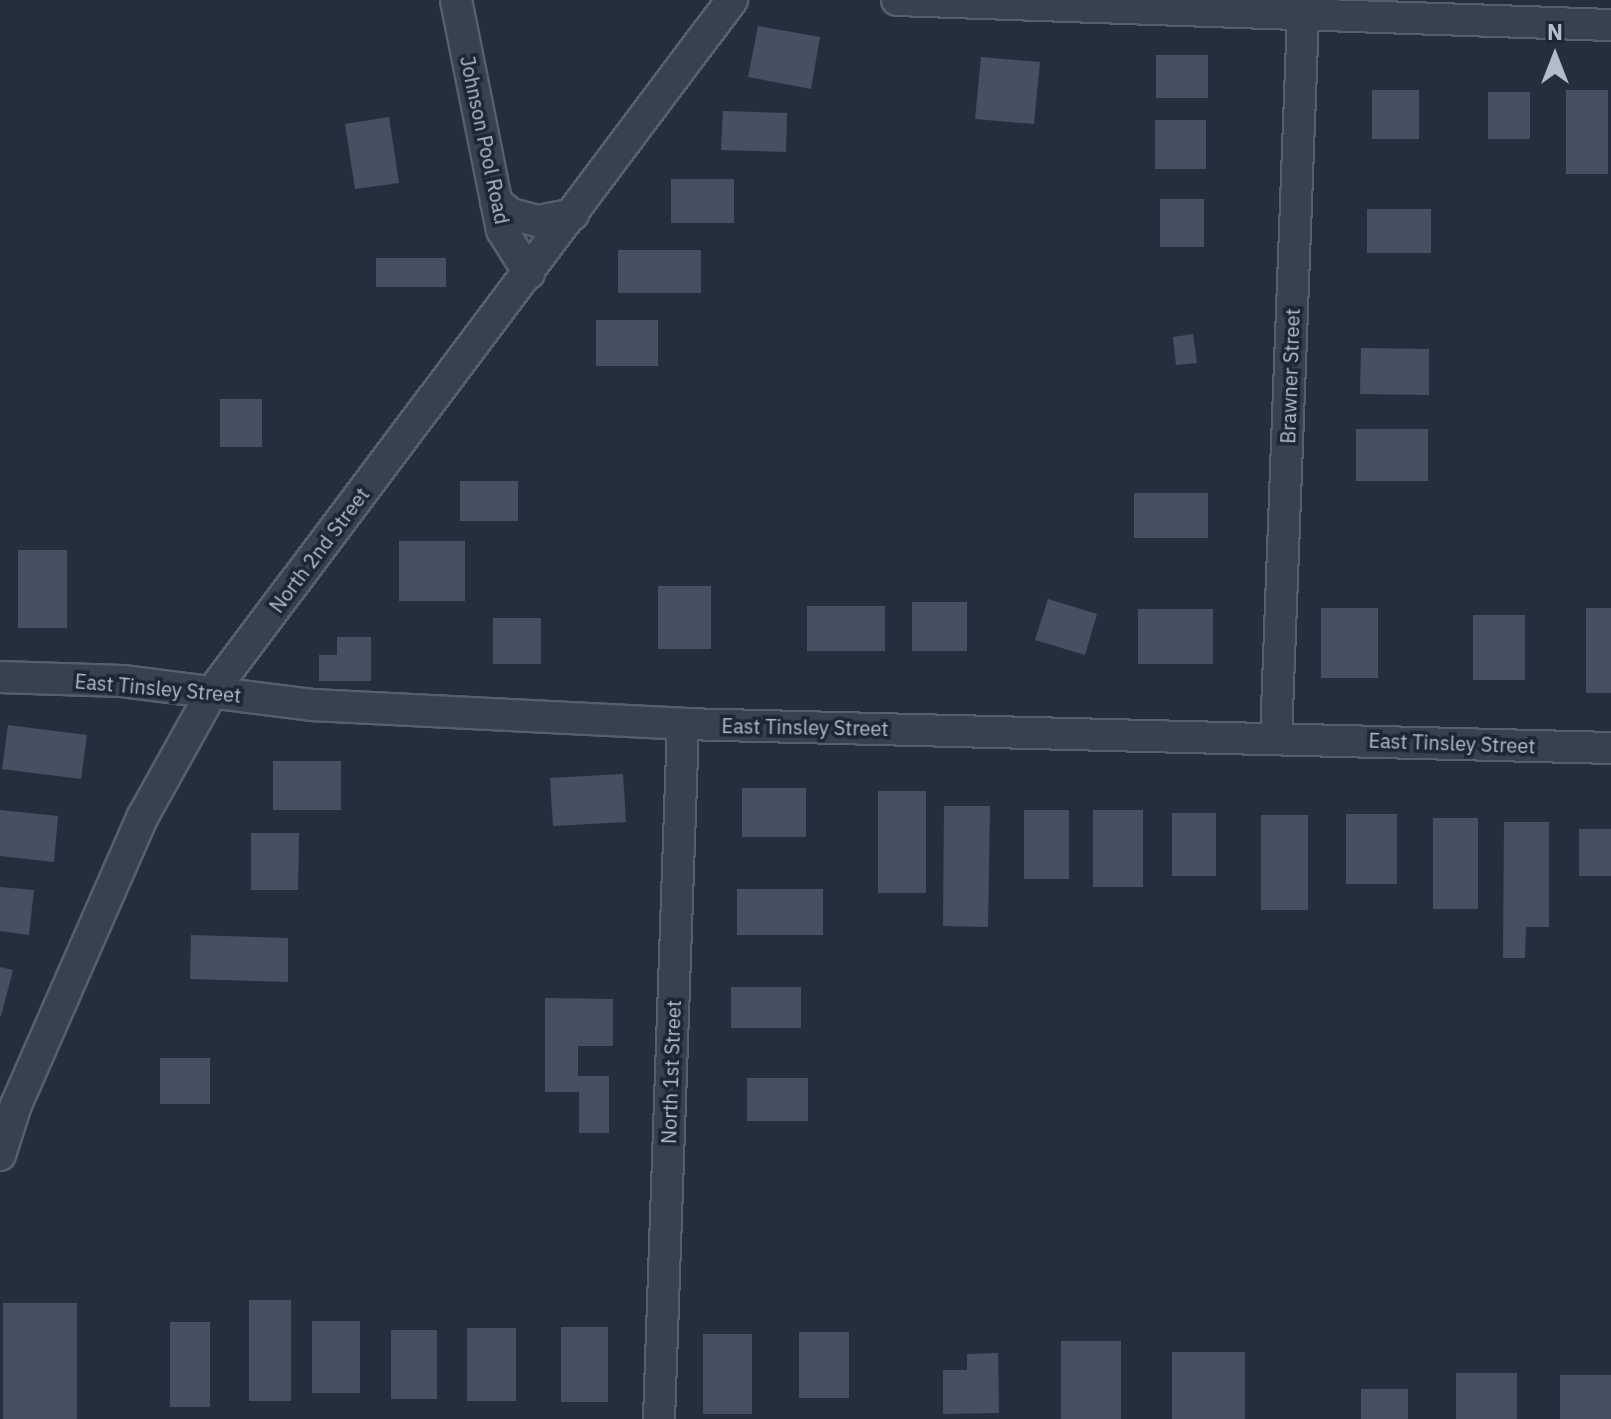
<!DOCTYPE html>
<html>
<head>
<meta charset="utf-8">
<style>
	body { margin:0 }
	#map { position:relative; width:1611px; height:1419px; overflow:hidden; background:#242f3e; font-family:"IBM Plex Sans",sans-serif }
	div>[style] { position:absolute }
	.building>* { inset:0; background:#455162 }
	.roads { filter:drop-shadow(2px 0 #565f6c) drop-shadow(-2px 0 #565f6c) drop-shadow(0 2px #565f6c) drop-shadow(0 -2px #565f6c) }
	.street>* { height:30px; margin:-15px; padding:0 15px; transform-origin:15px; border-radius:15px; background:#38414e }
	span { translate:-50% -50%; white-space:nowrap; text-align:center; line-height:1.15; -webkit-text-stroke:7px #1d2633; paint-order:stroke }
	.street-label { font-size:20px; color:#b4bcc9 }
	.north { position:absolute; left:1515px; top:16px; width:80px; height:80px; -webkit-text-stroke:6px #1d2633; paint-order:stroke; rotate:0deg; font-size:22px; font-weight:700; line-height:32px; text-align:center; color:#b4bcc9 }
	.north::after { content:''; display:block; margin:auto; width:28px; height:36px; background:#b4bcc9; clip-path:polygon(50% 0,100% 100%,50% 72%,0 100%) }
</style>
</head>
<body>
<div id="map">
	<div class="building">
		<div style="clip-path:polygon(758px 26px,820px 37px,811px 89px,748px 77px)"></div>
		<div style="clip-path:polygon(1156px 55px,1208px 55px,1208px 98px,1156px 98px)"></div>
		<div style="clip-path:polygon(981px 57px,1040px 62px,1034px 124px,975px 119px)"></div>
		<div style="clip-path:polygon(1372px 90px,1419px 90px,1419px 139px,1372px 139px)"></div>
		<div style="clip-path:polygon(1566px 90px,1608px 90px,1608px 174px,1566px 174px)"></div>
		<div style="clip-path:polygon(1488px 92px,1530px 92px,1530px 139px,1488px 139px)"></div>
		<div style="clip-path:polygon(723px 111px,787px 113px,786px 152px,721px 150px)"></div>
		<div style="clip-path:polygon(389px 117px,399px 183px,355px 189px,345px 124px)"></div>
		<div style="clip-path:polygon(1155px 120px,1206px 120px,1206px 169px,1155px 169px)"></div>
		<div style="clip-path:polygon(671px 179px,734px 179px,734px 223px,671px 223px)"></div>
		<div style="clip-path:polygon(1160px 199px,1204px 199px,1204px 247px,1160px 247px)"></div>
		<div style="clip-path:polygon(1367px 209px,1431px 209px,1431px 253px,1367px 253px)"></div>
		<div style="clip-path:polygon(618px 250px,701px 250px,701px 293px,618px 293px)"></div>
		<div style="clip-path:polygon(376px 258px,446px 258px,446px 287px,376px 287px)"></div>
		<div style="clip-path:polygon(596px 320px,658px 320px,658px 366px,596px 366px)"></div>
		<div style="clip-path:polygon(1193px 334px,1197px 363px,1176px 365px,1173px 337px)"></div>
		<div style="clip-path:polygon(1361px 348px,1429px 349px,1429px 395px,1360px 394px)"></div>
		<div style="clip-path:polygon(220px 399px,262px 399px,262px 447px,220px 447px)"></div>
		<div style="clip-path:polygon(1356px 429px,1428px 429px,1428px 481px,1356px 481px)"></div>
		<div style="clip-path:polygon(460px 481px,518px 481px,518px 521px,460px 521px)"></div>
		<div style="clip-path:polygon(1134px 493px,1208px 493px,1208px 538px,1134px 538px)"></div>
		<div style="clip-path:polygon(399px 541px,465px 541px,465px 601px,399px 601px)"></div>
		<div style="clip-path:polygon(18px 550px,67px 550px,67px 628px,18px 628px)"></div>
		<div style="clip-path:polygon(658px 586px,711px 586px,711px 649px,658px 649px)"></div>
		<div style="clip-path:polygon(1048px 599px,1097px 614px,1085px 655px,1035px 640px)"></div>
		<div style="clip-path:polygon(912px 602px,967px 602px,967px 651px,912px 651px)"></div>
		<div style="clip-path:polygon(807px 606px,885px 606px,885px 651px,807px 651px)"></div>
		<div style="clip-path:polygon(1321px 608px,1378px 608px,1378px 678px,1321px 678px)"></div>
		<div style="clip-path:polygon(1586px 608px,1611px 608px,1611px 693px,1586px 693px)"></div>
		<div style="clip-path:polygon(1138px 609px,1213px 609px,1213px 664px,1138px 664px)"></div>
		<div style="clip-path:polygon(1473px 615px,1525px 615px,1525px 680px,1473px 680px)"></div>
		<div style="clip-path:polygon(493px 618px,541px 618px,541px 664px,493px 664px)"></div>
		<div style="clip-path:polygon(337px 637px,371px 637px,371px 681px,319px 681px,319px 655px,337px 655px)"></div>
		<div style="clip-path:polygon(8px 725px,87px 735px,81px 779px,2px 769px)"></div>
		<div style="clip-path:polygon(273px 761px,341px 761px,341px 810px,273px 810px)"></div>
		<div style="clip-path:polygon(623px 774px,626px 822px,553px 826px,550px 778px)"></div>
		<div style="clip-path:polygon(742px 788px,806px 788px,806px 837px,742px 837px)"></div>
		<div style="clip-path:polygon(878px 791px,926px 791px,926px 893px,878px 893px)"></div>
		<div style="clip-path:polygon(944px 806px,990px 806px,988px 927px,943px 926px)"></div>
		<div style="clip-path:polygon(0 810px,58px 816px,54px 862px,0 856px)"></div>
		<div style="clip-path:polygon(1024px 810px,1069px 810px,1069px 879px,1024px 879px)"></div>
		<div style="clip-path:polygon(1093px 810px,1143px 810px,1143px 887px,1093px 887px)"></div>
		<div style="clip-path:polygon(1172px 813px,1216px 813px,1216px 876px,1172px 876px)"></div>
		<div style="clip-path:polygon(1346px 814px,1397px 814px,1397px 884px,1346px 884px)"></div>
		<div style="clip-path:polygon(1261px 815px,1308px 815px,1308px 910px,1261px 910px)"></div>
		<div style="clip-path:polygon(1433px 818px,1478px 818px,1478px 909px,1433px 909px)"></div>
		<div style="clip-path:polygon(1504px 822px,1549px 822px,1549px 927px,1526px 927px,1525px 958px,1503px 958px)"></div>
		<div style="clip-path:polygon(1579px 829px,1611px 829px,1611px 876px,1579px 876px)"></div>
		<div style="clip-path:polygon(251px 833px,299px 833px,298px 890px,251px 890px)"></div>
		<div style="clip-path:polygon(0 887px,34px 890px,29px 935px,0 931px)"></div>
		<div style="clip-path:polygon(737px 889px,823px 889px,823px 935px,737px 935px)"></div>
		<div style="clip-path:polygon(191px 935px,288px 938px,288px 982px,190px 979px)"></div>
		<div style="clip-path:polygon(0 967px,13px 970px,1px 1016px,0 1016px)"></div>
		<div style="clip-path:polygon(731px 987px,801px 987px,801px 1028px,731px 1028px)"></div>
		<div style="clip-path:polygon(545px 998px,613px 999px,613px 1046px,578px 1046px,578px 1076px,609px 1076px,609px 1133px,579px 1133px,579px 1092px,545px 1092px)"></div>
		<div style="clip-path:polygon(160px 1058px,210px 1058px,210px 1104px,160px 1104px)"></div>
		<div style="clip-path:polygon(747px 1078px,808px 1078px,808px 1121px,747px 1121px)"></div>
		<div style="clip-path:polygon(249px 1300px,291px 1300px,291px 1401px,249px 1401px)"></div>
		<div style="clip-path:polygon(3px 1303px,77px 1303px,77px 1419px,3px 1419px)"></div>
		<div style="clip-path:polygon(312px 1321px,360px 1321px,360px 1393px,312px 1393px)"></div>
		<div style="clip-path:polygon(170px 1322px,210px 1322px,210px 1407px,170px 1407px)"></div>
		<div style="clip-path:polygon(561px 1327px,608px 1327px,608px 1402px,561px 1402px)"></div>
		<div style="clip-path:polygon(467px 1328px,516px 1328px,516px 1401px,467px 1401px)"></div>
		<div style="clip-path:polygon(391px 1330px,437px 1330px,437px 1399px,391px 1399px)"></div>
		<div style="clip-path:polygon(799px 1332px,849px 1332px,849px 1398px,799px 1398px)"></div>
		<div style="clip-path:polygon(703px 1334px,752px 1334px,752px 1414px,703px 1414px)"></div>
		<div style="clip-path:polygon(1061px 1341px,1121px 1341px,1121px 1419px,1061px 1419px)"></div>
		<div style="clip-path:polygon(1172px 1352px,1245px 1352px,1245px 1419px,1172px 1419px)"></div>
		<div style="clip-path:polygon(998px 1353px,999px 1413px,943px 1414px,943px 1370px,967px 1370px,967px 1354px)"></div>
		<div style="clip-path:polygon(1456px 1373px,1517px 1373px,1517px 1419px,1456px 1419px)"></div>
		<div style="clip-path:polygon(1560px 1375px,1611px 1375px,1611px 1419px,1560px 1419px)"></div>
		<div style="clip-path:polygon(1361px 1389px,1408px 1389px,1408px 1419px,1361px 1419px)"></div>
	</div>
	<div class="roads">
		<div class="street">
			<div style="left:456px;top:0;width:235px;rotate:78.7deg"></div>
			<div style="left:502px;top:230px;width:51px;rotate:57.9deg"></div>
			<div style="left:897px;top:0;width:714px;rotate:2.01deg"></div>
			<div style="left:496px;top:202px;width:19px;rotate:39deg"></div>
			<div style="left:511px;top:214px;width:28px;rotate:15deg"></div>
			<div style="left:538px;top:221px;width:36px;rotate:-11deg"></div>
			<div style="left:0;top:677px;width:122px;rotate:1.9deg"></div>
			<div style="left:122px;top:681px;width:193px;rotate:7.2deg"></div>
			<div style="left:313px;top:705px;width:370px;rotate:2.9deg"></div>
			<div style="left:683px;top:724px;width:928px;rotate:1.48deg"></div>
			<div style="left:1276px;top:738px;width:725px;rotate:-87.86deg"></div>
			<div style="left:0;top:1155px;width:52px;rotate:-72.3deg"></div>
			<div style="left:16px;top:1105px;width:316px;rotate:-66.3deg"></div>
			<div style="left:143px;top:816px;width:142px;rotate:-60.9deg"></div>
			<div style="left:212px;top:692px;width:866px;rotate:-53.08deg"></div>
			<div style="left:659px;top:1419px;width:695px;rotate:-88.02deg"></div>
		</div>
	</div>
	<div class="street-label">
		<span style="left:485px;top:140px;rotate:78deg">Johnson Pool Road</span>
		<span style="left:1290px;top:376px;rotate:-88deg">Brawner Street</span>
		<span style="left:319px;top:550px;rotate:-53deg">North 2nd Street</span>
		<span style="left:158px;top:688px;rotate:5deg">East Tinsley Street</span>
		<span style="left:805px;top:727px;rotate:1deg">East Tinsley Street</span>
		<span style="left:1452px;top:743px;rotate:2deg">East Tinsley Street</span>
		<span style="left:671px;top:1072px;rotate:-88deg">North 1st Street</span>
	</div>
	<div class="north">N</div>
</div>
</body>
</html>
